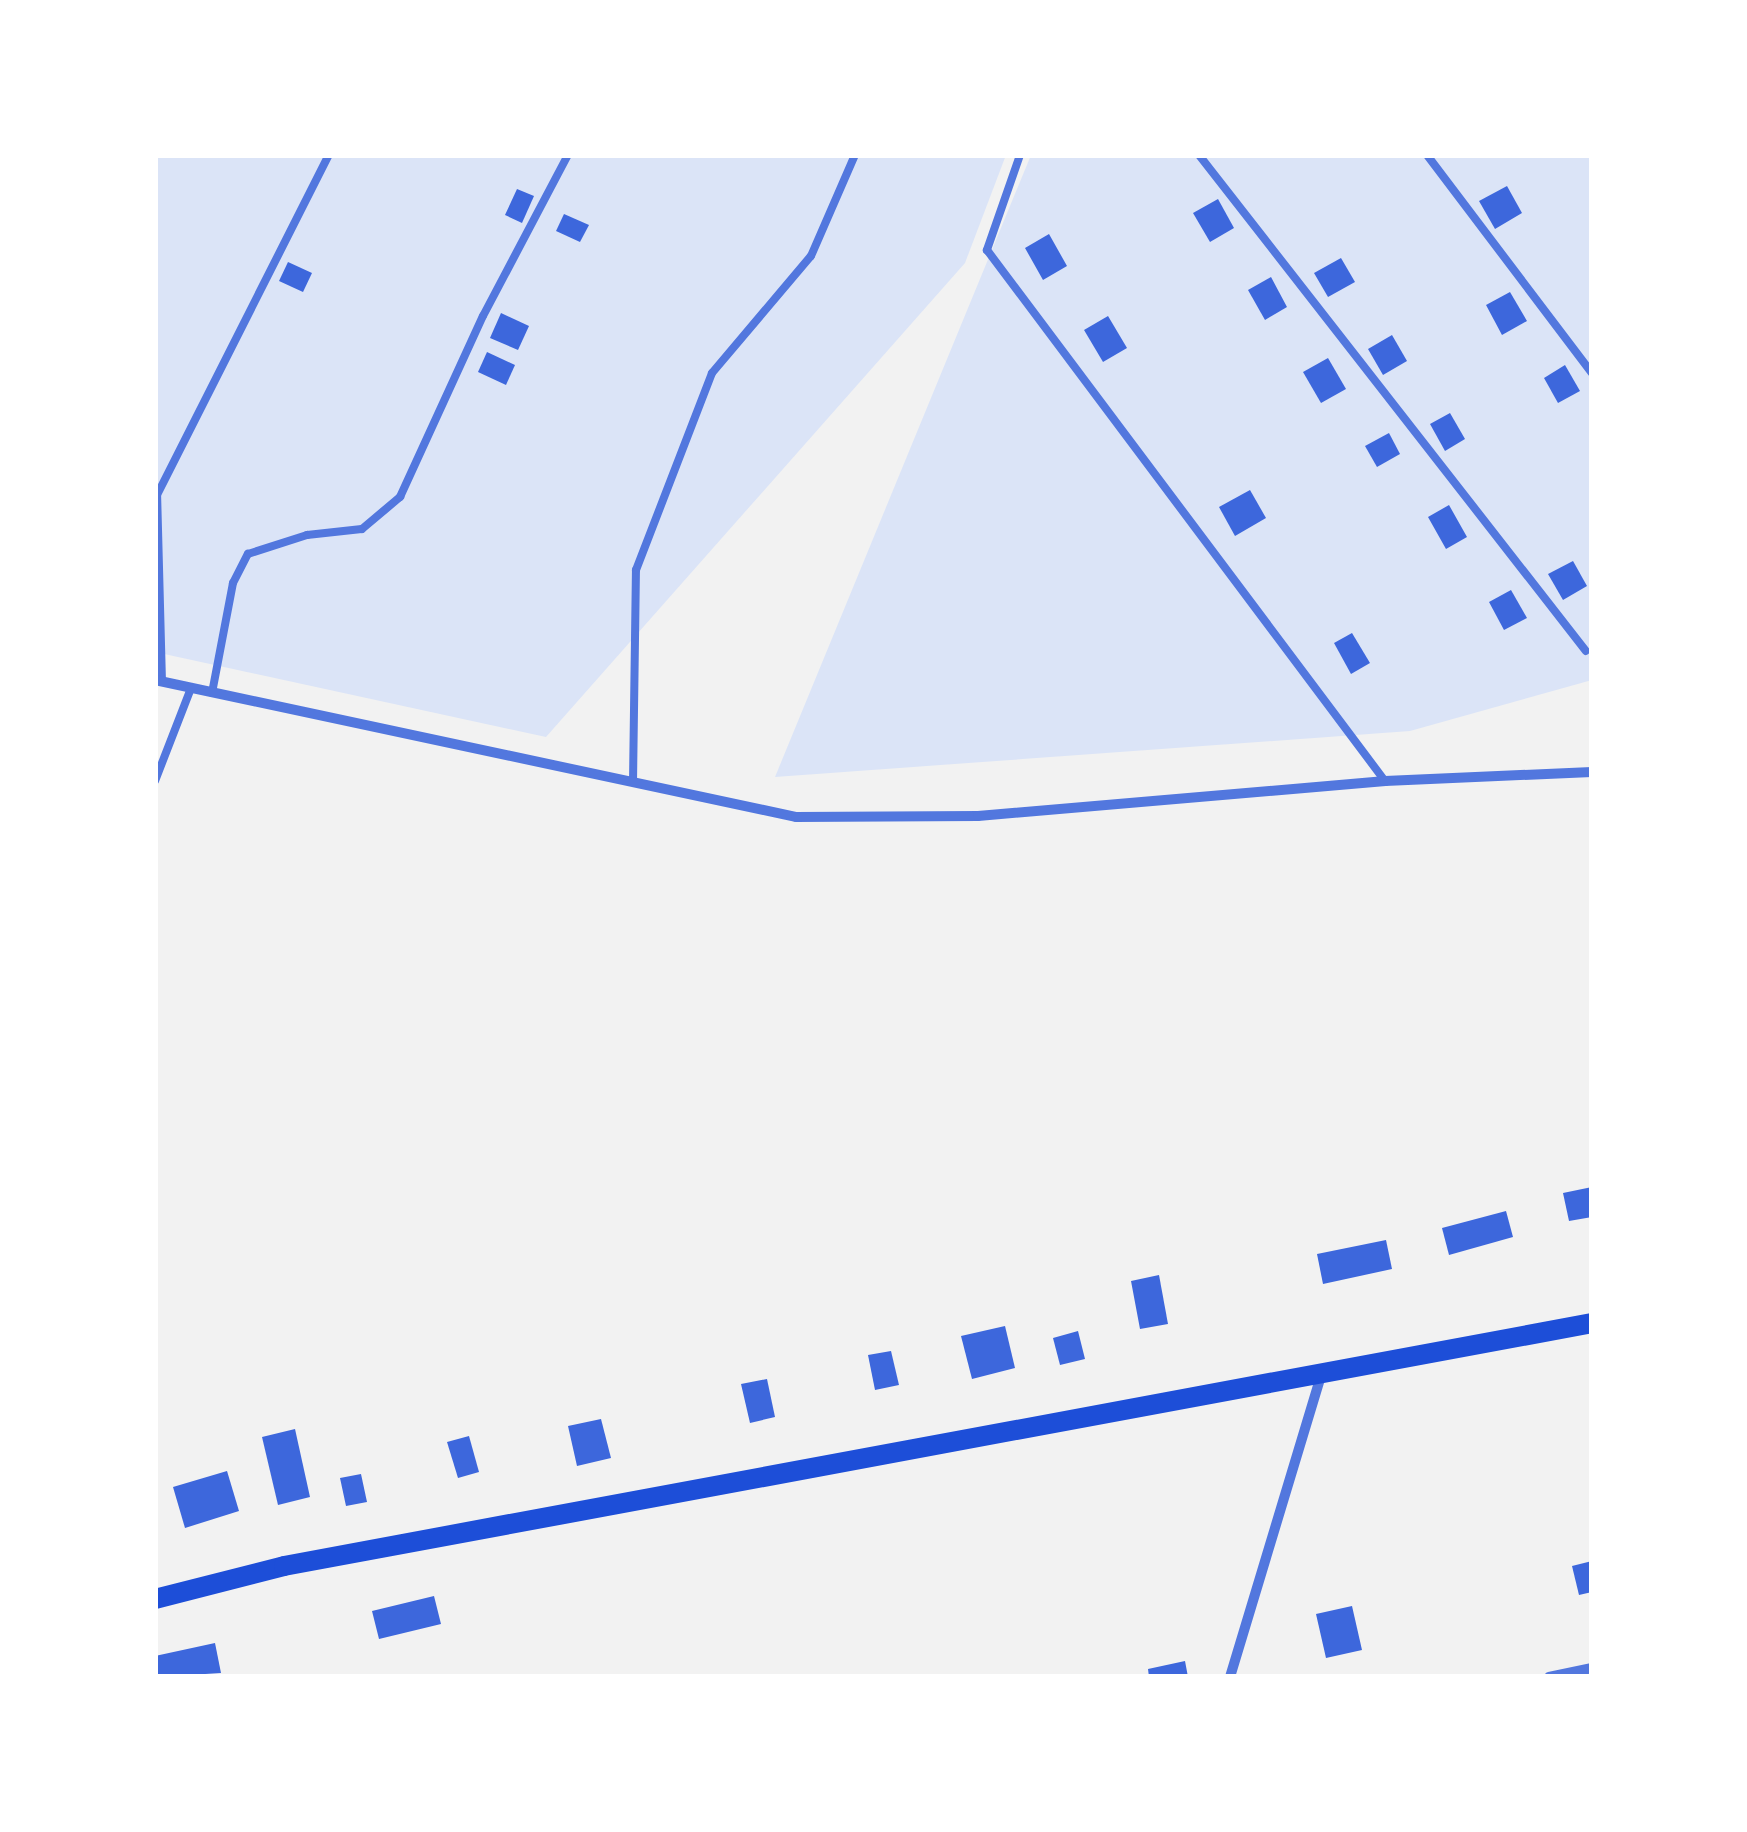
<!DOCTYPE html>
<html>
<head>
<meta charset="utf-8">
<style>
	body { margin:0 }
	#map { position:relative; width:1747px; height:1832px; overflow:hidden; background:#f2f2f2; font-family:"Sofia Sans Condensed",sans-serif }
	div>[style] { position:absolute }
	.green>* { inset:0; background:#dbe4f7 }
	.building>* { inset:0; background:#3d67dc }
	.service>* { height:8px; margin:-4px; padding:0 4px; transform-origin:4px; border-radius:4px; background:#5277de }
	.minor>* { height:10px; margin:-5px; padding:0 5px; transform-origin:5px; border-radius:5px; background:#5277de }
	.secondary>* { height:20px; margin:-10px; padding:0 10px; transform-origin:10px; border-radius:10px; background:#1d4ed8 }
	span { translate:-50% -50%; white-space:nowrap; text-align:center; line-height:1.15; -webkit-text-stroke:10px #fff; paint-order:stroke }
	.frame { position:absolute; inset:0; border:158px solid #fff; pointer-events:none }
</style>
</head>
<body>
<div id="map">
	<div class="green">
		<div style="clip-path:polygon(155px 155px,1006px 155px,965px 263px,546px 737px,155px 652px)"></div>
		<div style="clip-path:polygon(1031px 155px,1592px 155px,1592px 680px,1410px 731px,775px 777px)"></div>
	</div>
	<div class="building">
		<div style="clip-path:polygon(1507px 186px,1522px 213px,1495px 229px,1479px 201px)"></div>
		<div style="clip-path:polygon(517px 189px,534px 196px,522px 223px,505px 215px)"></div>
		<div style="clip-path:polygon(1218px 199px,1234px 228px,1210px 242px,1193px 213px)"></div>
		<div style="clip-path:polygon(564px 214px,589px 225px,580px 242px,556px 231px)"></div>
		<div style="clip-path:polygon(1049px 234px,1067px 266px,1043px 280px,1025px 248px)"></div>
		<div style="clip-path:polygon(1341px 258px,1355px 282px,1328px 297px,1314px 273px)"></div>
		<div style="clip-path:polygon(288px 262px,312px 273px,303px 292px,279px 281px)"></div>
		<div style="clip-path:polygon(1271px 277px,1287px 307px,1265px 320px,1248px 290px)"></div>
		<div style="clip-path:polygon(1510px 292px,1527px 321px,1502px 335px,1486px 305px)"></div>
		<div style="clip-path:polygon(501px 313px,529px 326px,518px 350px,490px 338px)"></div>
		<div style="clip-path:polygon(1108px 316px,1127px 348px,1103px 362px,1084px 330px)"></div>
		<div style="clip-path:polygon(1392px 335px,1407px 361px,1383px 375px,1368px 349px)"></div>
		<div style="clip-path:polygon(487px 352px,515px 365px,506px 385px,478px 372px)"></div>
		<div style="clip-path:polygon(1328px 358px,1346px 389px,1321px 403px,1303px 372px)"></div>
		<div style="clip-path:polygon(1565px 365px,1580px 391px,1558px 403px,1544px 378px)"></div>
		<div style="clip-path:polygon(1450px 413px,1465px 439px,1445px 451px,1430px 424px)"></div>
		<div style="clip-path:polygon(1389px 433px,1400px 454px,1377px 467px,1365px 446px)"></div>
		<div style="clip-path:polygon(1250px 490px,1266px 518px,1235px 536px,1219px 507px)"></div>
		<div style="clip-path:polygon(1449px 505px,1467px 537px,1446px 549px,1428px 517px)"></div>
		<div style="clip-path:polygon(1573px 561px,1587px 586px,1563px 600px,1548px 574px)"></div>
		<div style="clip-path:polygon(1511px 590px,1527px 618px,1504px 630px,1489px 602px)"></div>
		<div style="clip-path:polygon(1352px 633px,1370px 663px,1351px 674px,1334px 643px)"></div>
		<div style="clip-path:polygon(1592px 1187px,1592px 1217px,1569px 1221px,1563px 1193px)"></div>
		<div style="clip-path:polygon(1506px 1211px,1513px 1237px,1449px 1255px,1442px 1228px)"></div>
		<div style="clip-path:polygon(1386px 1240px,1392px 1269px,1323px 1284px,1317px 1254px)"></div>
		<div style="clip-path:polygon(1159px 1275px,1168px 1324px,1140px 1329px,1131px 1281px)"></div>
		<div style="clip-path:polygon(1005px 1326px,1015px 1368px,972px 1379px,961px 1336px)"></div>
		<div style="clip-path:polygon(1078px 1331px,1085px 1359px,1060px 1365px,1053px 1338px)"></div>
		<div style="clip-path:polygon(891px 1351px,899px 1385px,875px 1390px,868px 1355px)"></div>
		<div style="clip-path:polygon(767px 1379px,775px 1417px,750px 1423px,741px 1384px)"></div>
		<div style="clip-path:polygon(601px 1419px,611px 1458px,577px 1466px,568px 1426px)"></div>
		<div style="clip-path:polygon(295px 1429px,310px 1497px,278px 1505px,262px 1437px)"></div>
		<div style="clip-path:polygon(469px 1436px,479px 1472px,458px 1478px,447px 1442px)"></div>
		<div style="clip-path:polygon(227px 1471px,239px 1511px,185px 1528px,173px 1487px)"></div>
		<div style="clip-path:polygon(361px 1474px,367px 1502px,346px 1506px,340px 1478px)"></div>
		<div style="clip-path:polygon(1592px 1561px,1592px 1592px,1579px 1595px,1572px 1566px)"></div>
		<div style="clip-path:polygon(434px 1596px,441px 1624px,379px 1639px,372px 1611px)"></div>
		<div style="clip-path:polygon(1352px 1606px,1362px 1650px,1326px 1658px,1316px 1614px)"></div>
		<div style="clip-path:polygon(215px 1643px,221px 1673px,158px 1677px,155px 1656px)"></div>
		<div style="clip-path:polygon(1185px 1661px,1188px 1677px,1149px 1677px,1148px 1669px)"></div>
	</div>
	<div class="service">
		<div style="left:1020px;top:155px;width:101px;rotate:109.2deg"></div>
		<div style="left:987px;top:250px;width:664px;rotate:53.15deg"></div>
		<div style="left:1199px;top:155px;width:629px;rotate:52.04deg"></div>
		<div style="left:1427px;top:155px;width:273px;rotate:52.9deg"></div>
		<div style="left:162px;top:682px;width:187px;rotate:-91.5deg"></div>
		<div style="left:157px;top:495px;width:381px;rotate:-63.2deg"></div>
		<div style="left:212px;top:693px;width:112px;rotate:-79.2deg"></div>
		<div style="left:233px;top:583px;width:33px;rotate:-63deg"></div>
		<div style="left:248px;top:554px;width:62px;rotate:-17.9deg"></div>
		<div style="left:307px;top:535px;width:55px;rotate:-6.2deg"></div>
		<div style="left:362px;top:529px;width:50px;rotate:-40.1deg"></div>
		<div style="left:400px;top:497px;width:199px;rotate:-65.4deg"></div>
		<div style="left:483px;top:316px;width:182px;rotate:-62.2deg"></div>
		<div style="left:155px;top:781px;width:100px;rotate:-68.8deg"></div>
		<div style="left:633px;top:782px;width:212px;rotate:-89.2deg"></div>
		<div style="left:636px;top:570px;width:211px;rotate:-68.9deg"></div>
		<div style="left:712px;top:373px;width:153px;rotate:-49.8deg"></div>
		<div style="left:811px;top:256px;width:110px;rotate:-66.5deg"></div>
	</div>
	<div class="minor">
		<div style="left:155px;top:680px;width:655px;rotate:12.06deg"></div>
		<div style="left:796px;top:817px;width:182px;rotate:-0.3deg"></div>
		<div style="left:978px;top:816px;width:409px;rotate:-4.9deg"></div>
		<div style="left:1385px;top:781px;width:207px;rotate:-2.5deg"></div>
		<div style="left:1230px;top:1677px;width:315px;rotate:-73.2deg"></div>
		<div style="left:1549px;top:1677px;width:44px;rotate:-11.8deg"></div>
	</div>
	<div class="secondary">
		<div style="left:155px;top:1599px;width:133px;rotate:-14.3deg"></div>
		<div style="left:284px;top:1566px;width:1330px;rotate:-10.52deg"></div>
	</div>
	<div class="frame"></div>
</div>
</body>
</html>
